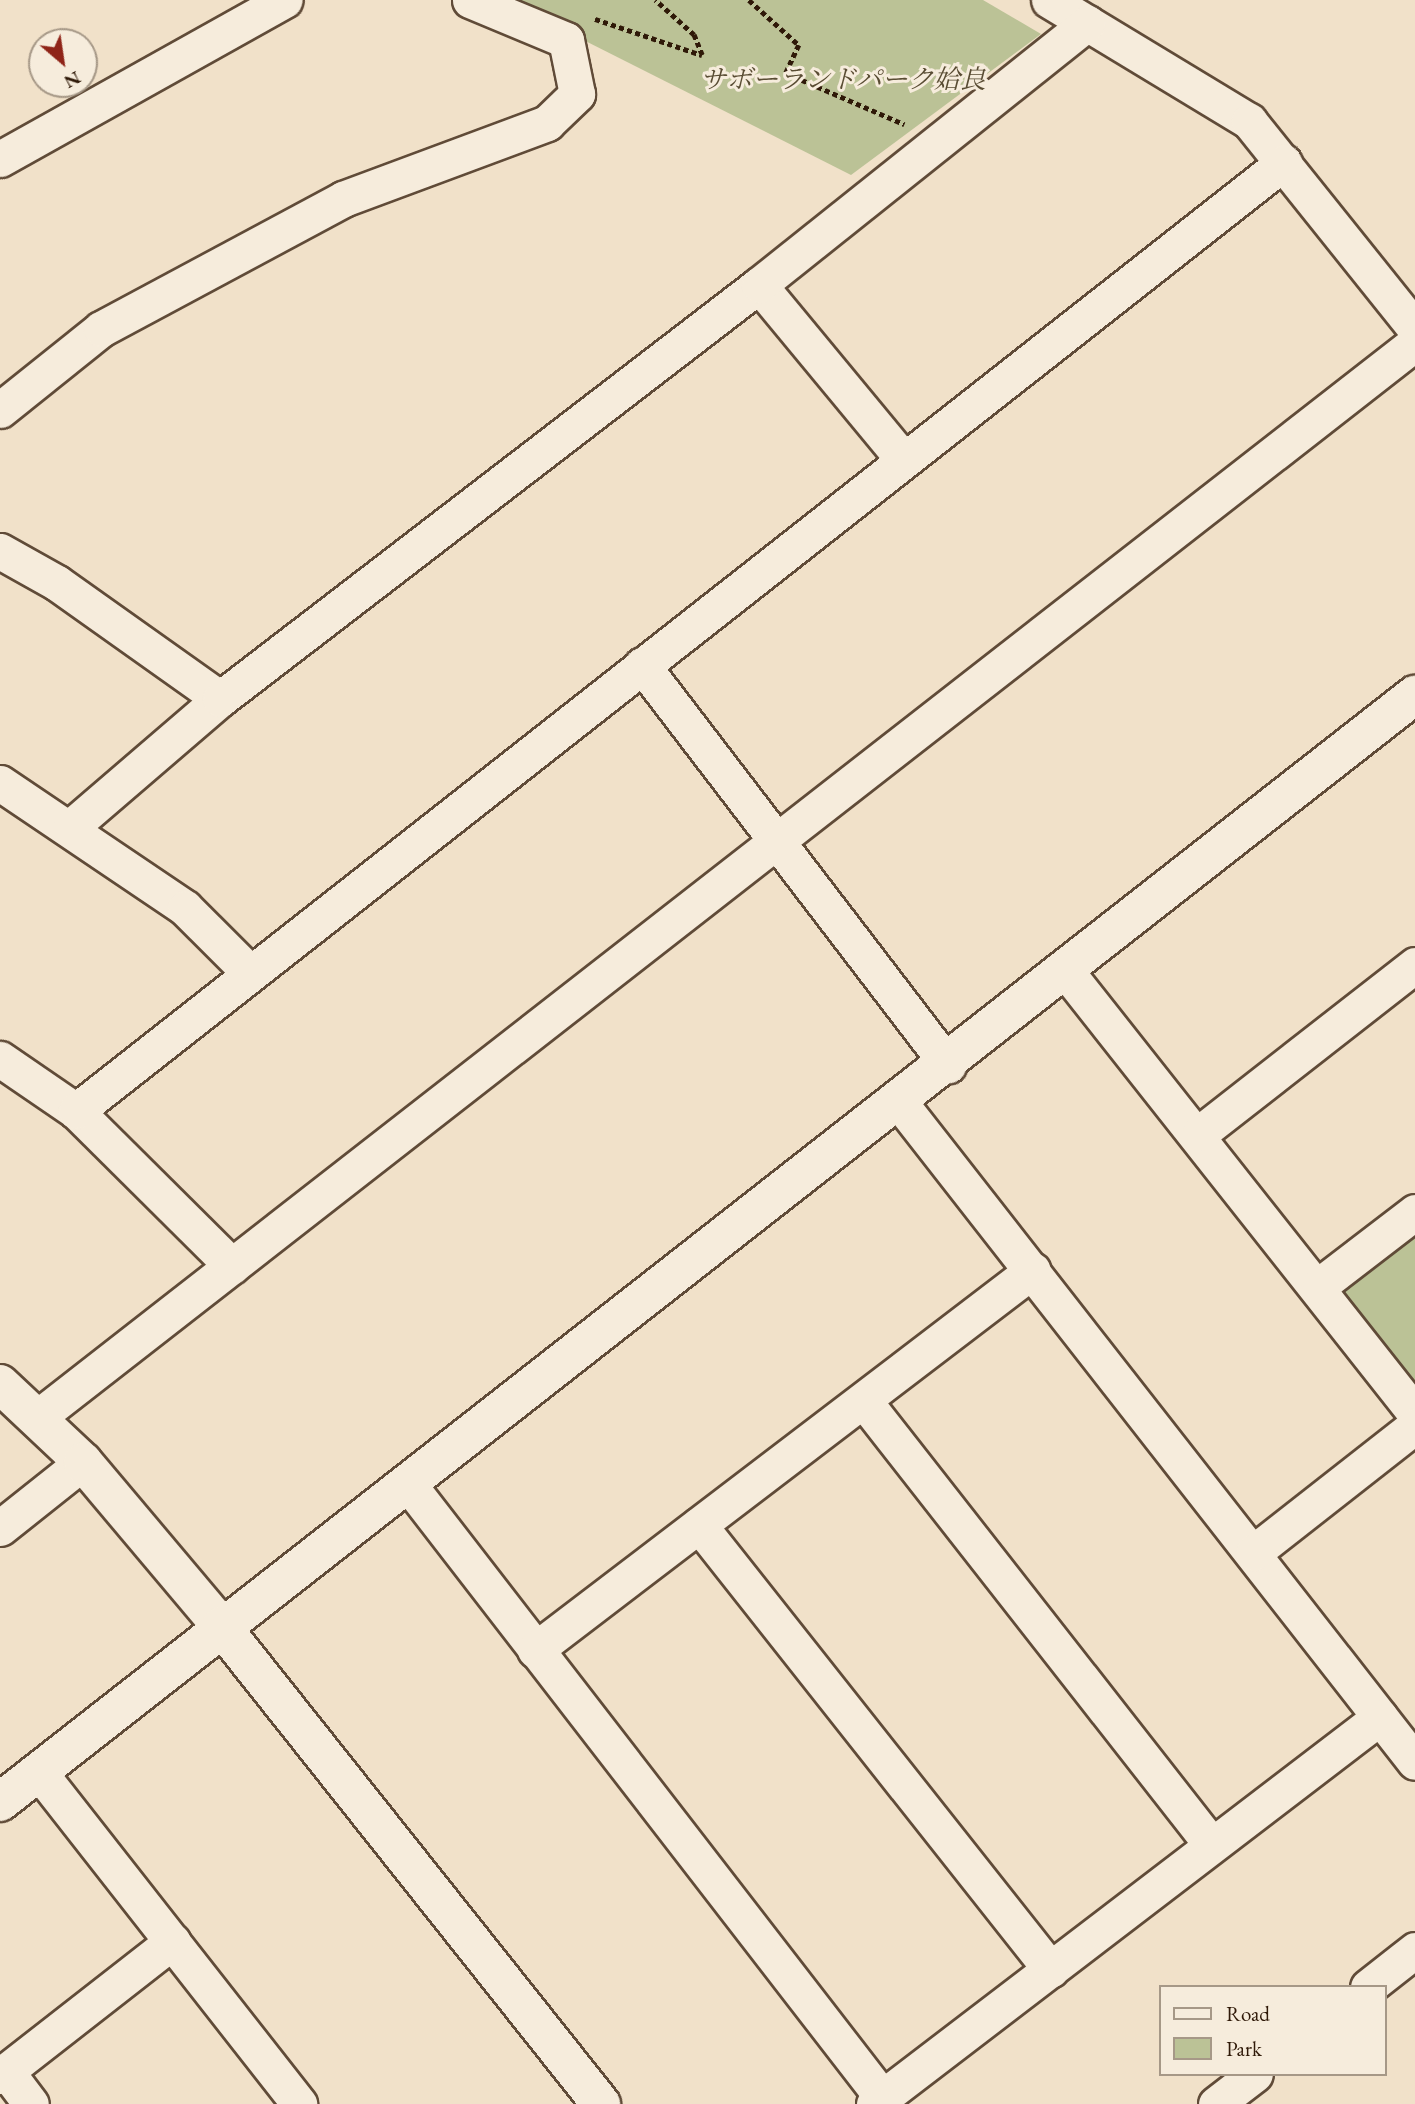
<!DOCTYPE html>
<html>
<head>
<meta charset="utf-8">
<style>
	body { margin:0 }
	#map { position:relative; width:1415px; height:2104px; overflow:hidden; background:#f1e1c9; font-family:"EB Garamond","Noto Serif JP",serif }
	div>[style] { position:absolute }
	.green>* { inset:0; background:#bbc296 }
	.path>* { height:4.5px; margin-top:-2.25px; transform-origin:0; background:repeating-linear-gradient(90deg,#2f1908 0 5px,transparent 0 8.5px) }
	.roads { filter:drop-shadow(2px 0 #604b38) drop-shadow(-2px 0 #604b38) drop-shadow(0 2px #604b38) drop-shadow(0 -2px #604b38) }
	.street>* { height:35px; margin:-17.5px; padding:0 17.5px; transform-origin:17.5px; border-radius:17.5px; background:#f6ecdc }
	.secondary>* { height:38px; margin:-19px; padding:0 19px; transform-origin:19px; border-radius:19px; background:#f6ecdc }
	span { translate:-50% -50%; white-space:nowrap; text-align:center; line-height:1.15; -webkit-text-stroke:6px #f6ecdc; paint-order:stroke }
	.park-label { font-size:26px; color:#594c33; font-style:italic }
	.legend { position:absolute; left:1159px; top:1985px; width:228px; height:91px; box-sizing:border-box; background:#f6ecdc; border:2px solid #a69887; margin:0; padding:9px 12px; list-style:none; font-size:21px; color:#2f1908 }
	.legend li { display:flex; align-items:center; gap:14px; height:35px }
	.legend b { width:35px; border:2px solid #a69887 }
	.north { position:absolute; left:28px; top:28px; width:70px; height:70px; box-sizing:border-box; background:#f6ecdc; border:2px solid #a69887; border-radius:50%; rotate:151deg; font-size:19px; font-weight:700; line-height:28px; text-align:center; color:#2f1908 }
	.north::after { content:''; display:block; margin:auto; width:24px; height:32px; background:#8f2418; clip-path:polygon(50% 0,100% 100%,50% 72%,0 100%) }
</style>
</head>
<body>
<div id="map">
	<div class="green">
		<div style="clip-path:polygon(504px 0,983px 0,1041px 34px,851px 175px)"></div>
		<div style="clip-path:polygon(1415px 1214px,1415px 1413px,1320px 1285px)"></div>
	</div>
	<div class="path">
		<div style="left:749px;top:0;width:67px;rotate:42deg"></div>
		<div style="left:799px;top:45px;width:31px;rotate:115deg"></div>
		<div style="left:786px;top:73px;width:129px;rotate:23.4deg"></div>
		<div style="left:595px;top:19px;width:113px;rotate:18.6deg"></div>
		<div style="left:702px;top:55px;width:22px;rotate:-112deg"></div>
		<div style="left:694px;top:35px;width:52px;rotate:-138.1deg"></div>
	</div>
	<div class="roads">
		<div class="street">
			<div style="left:1049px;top:0;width:234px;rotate:31.2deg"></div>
			<div style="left:1249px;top:121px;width:265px;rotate:51.3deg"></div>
			<div style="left:0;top:159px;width:326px;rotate:-29.2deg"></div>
			<div style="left:759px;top:285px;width:226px;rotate:50.4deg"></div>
			<div style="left:0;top:410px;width:129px;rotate:-38.7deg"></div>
			<div style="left:101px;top:329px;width:275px;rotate:-28.2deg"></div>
			<div style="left:343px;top:199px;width:218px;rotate:-20.4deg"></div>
			<div style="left:547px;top:123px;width:42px;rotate:-44deg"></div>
			<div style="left:577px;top:94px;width:55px;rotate:-101.5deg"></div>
			<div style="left:566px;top:40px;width:104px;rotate:-157.4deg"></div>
			<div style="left:0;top:551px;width:65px;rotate:29.3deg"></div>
			<div style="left:57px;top:583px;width:200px;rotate:35.4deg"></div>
			<div style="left:642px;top:665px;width:504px;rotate:52.58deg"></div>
			<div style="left:0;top:783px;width:223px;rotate:34deg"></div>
			<div style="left:185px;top:908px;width:91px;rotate:45deg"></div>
			<div style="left:71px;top:827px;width:196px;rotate:-40.7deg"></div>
			<div style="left:220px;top:699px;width:680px;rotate:-37.53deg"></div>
			<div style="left:759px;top:285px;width:420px;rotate:-38.6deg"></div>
			<div style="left:1065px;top:970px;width:565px;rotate:51.69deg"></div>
			<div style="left:0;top:1059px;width:92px;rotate:34.4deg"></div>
			<div style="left:76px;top:1111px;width:220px;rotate:44.8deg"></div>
			<div style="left:900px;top:1103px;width:836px;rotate:51.99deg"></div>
			<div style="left:76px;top:1111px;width:1536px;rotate:-38.15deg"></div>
			<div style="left:1200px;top:1133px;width:273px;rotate:-38deg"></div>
			<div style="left:1320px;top:1285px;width:120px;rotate:-37.5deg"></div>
			<div style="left:864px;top:1401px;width:563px;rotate:51.93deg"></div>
			<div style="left:38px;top:1417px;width:1746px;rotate:-37.95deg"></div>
			<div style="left:409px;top:1485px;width:773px;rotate:52.3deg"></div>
			<div style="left:699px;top:1525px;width:567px;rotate:51.66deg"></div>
			<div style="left:0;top:1528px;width:106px;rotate:-38.5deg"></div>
			<div style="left:1253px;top:1553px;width:206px;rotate:-38.1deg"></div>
			<div style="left:535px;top:1650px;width:626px;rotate:-37.35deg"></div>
			<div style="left:39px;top:1772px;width:422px;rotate:51.9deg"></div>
			<div style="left:1368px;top:1987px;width:60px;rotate:-38.2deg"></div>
			<div style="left:6px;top:2071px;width:41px;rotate:52.9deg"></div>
			<div style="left:0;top:2076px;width:219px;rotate:-38deg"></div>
			<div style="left:874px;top:2104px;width:637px;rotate:-37.41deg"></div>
			<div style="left:1216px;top:2104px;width:49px;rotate:-37.6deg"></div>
		</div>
		<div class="secondary">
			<div style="left:0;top:1384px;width:114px;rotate:43.2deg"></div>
			<div style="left:83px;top:1462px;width:214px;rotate:49.9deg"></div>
			<div style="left:221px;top:1626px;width:611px;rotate:51.52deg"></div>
			<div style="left:0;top:1802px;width:1797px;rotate:-38.04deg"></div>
		</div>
	</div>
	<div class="park-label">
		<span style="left:843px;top:80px">サボーランドパーク姶良</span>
	</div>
	<ul class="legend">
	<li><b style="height:9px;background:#f6ecdc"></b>Road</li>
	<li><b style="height:19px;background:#bbc296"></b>Park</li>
	</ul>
	<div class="north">N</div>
</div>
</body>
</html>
